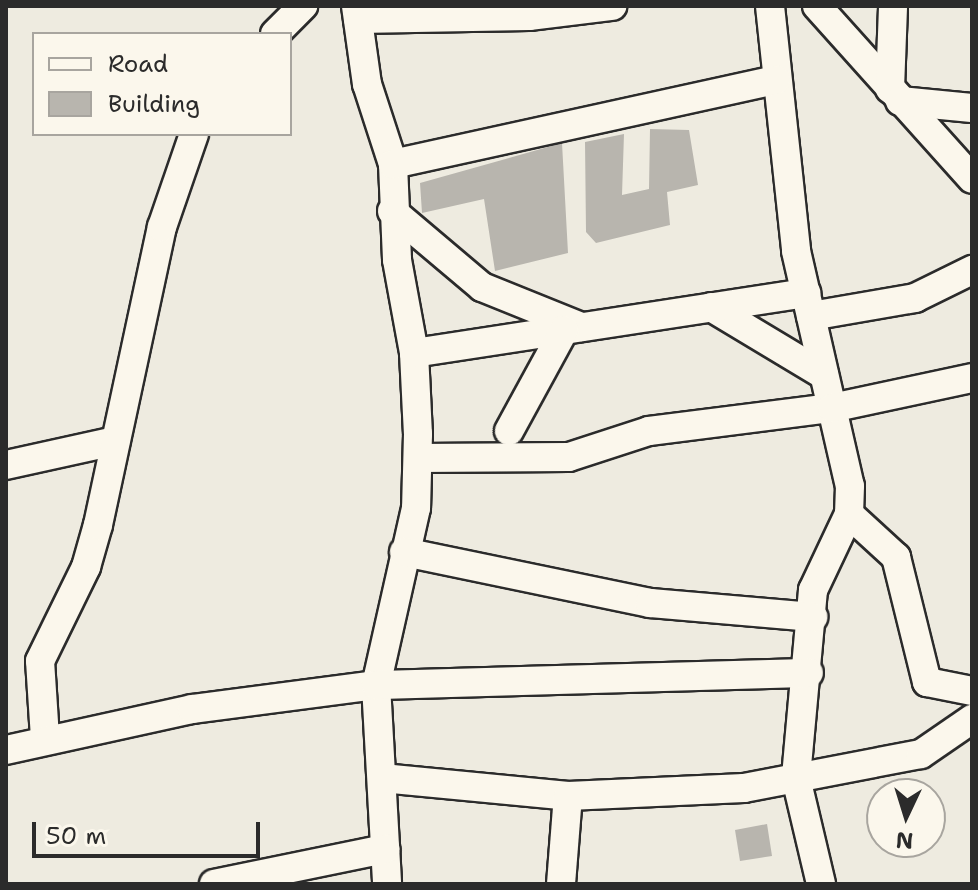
<!DOCTYPE html>
<html>
<head>
<meta charset="utf-8">
<style>
	body { margin:0 }
	#map { position:relative; width:978px; height:890px; overflow:hidden; background:#eeebe0; font-family:"Shantell Sans",sans-serif }
	div>[style] { position:absolute }
	.building>* { inset:0; background:#b8b5ae }
	.roads { filter:drop-shadow(2px 0 #2b2b2b) drop-shadow(-2px 0 #2b2b2b) drop-shadow(0 2px #2b2b2b) drop-shadow(0 -2px #2b2b2b) }
	.minor>* { height:28px; margin:-14px; padding:0 14px; transform-origin:14px; border-radius:14px; background:#fbf7ec }
	span { translate:-50% -50%; white-space:nowrap; text-align:center; line-height:1.15; -webkit-text-stroke:6px #fbf7ec; paint-order:stroke }
	.frame { position:absolute; inset:0; border:8px solid #2b2b2b; pointer-events:none }
	.legend { position:absolute; left:32px; top:32px; width:260px; height:104px; box-sizing:border-box; background:#fbf7ec; border:2px solid #a8a59f; margin:0; padding:10px 14px; list-style:none; font-size:24px; color:#2b2b2b }
	.legend li { display:flex; align-items:center; gap:16px; height:40px }
	.legend b { width:40px; border:2px solid #a8a59f }
	.north { position:absolute; left:866px; top:778px; width:80px; height:80px; box-sizing:border-box; background:#fbf7ec; border:2px solid #a8a59f; border-radius:50%; rotate:184deg; font-size:22px; font-weight:700; line-height:32px; text-align:center; color:#2b2b2b }
	.north::after { content:''; display:block; margin:auto; width:28px; height:36px; background:#2b2b2b; clip-path:polygon(50% 0,100% 100%,50% 72%,0 100%) }
	.scale { position:absolute; left:32px; top:822px; width:228px; height:36px; box-sizing:border-box; border:4px solid #2b2b2b; border-top:0; padding-left:10px; font-size:24px; line-height:28px; white-space:nowrap; color:#2b2b2b; -webkit-text-stroke:6px #fbf7ec; paint-order:stroke }
</style>
</head>
<body>
<div id="map">
	<div class="building">
		<div style="clip-path:polygon(650px 129px,689px 130px,698px 185px,667px 192px,670px 225px,596px 243px,586px 232px,585px 142px,624px 134px,622px 195px,649px 189px)"></div>
		<div style="clip-path:polygon(562px 143px,568px 253px,495px 271px,484px 199px,422px 213px,420px 183px)"></div>
		<div style="clip-path:polygon(767px 824px,772px 856px,740px 861px,735px 830px)"></div>
	</div>
	<div class="roads">
		<div class="minor">
			<div style="left:356px;top:6px;width:79px;rotate:82deg"></div>
			<div style="left:367px;top:84px;width:84px;rotate:72deg"></div>
			<div style="left:393px;top:164px;width:96px;rotate:87.6deg"></div>
			<div style="left:397px;top:260px;width:95px;rotate:79.6deg"></div>
			<div style="left:414px;top:353px;width:81px;rotate:87.2deg"></div>
			<div style="left:418px;top:434px;width:74px;rotate:91.5deg"></div>
			<div style="left:416px;top:508px;width:181px;rotate:102.7deg"></div>
			<div style="left:376px;top:685px;width:199px;rotate:86.8deg"></div>
			<div style="left:770px;top:6px;width:246px;rotate:83.9deg"></div>
			<div style="left:796px;top:251px;width:241px;rotate:77.1deg"></div>
			<div style="left:850px;top:486px;width:28px;rotate:92deg"></div>
			<div style="left:849px;top:514px;width:84px;rotate:115.3deg"></div>
			<div style="left:813px;top:590px;width:189px;rotate:95.2deg"></div>
			<div style="left:796px;top:778px;width:109px;rotate:76.7deg"></div>
			<div style="left:817px;top:6px;width:232px;rotate:48.1deg"></div>
			<div style="left:358px;top:19px;width:171px;rotate:-1deg"></div>
			<div style="left:529px;top:16px;width:84px;rotate:-6.9deg"></div>
			<div style="left:275px;top:34px;width:40px;rotate:-45deg"></div>
			<div style="left:890px;top:89px;width:83px;rotate:-87.9deg"></div>
			<div style="left:900px;top:101px;width:72px;rotate:5.6deg"></div>
			<div style="left:393px;top:164px;width:392px;rotate:-12.4deg"></div>
			<div style="left:392px;top:211px;width:118px;rotate:40.2deg"></div>
			<div style="left:482px;top:287px;width:107px;rotate:22deg"></div>
			<div style="left:711px;top:307px;width:132px;rotate:31deg"></div>
			<div style="left:811px;top:316px;width:106px;rotate:-9.8deg"></div>
			<div style="left:915px;top:298px;width:64px;rotate:-26.2deg"></div>
			<div style="left:414px;top:353px;width:397px;rotate:-8.7deg"></div>
			<div style="left:509px;top:431px;width:115px;rotate:-61.4deg"></div>
			<div style="left:418px;top:458px;width:151px;rotate:-0.4deg"></div>
			<div style="left:569px;top:457px;width:84px;rotate:-18deg"></div>
			<div style="left:649px;top:431px;width:184px;rotate:-7.2deg"></div>
			<div style="left:832px;top:408px;width:143px;rotate:-12.1deg"></div>
			<div style="left:6px;top:465px;width:112px;rotate:-12.4deg"></div>
			<div style="left:849px;top:514px;width:64px;rotate:42.5deg"></div>
			<div style="left:896px;top:557px;width:129px;rotate:76.1deg"></div>
			<div style="left:927px;top:682px;width:46px;rotate:11.3deg"></div>
			<div style="left:404px;top:552px;width:251px;rotate:11.7deg"></div>
			<div style="left:650px;top:603px;width:164px;rotate:4.9deg"></div>
			<div style="left:45px;top:738px;width:77px;rotate:-93.7deg"></div>
			<div style="left:40px;top:661px;width:105px;rotate:-63.9deg"></div>
			<div style="left:86px;top:567px;width:44px;rotate:-74.1deg"></div>
			<div style="left:98px;top:525px;width:305px;rotate:-77.9deg"></div>
			<div style="left:162px;top:227px;width:98px;rotate:-71deg"></div>
			<div style="left:6px;top:750px;width:190px;rotate:-12.4deg"></div>
			<div style="left:192px;top:709px;width:186px;rotate:-7.4deg"></div>
			<div style="left:376px;top:685px;width:433px;rotate:-1.6deg"></div>
			<div style="left:382px;top:778px;width:187px;rotate:5.5deg"></div>
			<div style="left:568px;top:796px;width:176px;rotate:-2.6deg"></div>
			<div style="left:744px;top:788px;width:180px;rotate:-10.9deg"></div>
			<div style="left:921px;top:754px;width:62px;rotate:-34.5deg"></div>
			<div style="left:214px;top:884px;width:175px;rotate:-11.6deg"></div>
			<div style="left:561px;top:884px;width:88px;rotate:-85.5deg"></div>
		</div>
	</div>
	<div class="frame"></div>
	<ul class="legend">
	<li><b style="height:10px;background:#fbf7ec"></b>Road</li>
	<li><b style="height:22px;background:#b8b5ae"></b>Building</li>
	</ul>
	<div class="north">N</div>
	<div class="scale">50 m</div>
</div>
</body>
</html>
